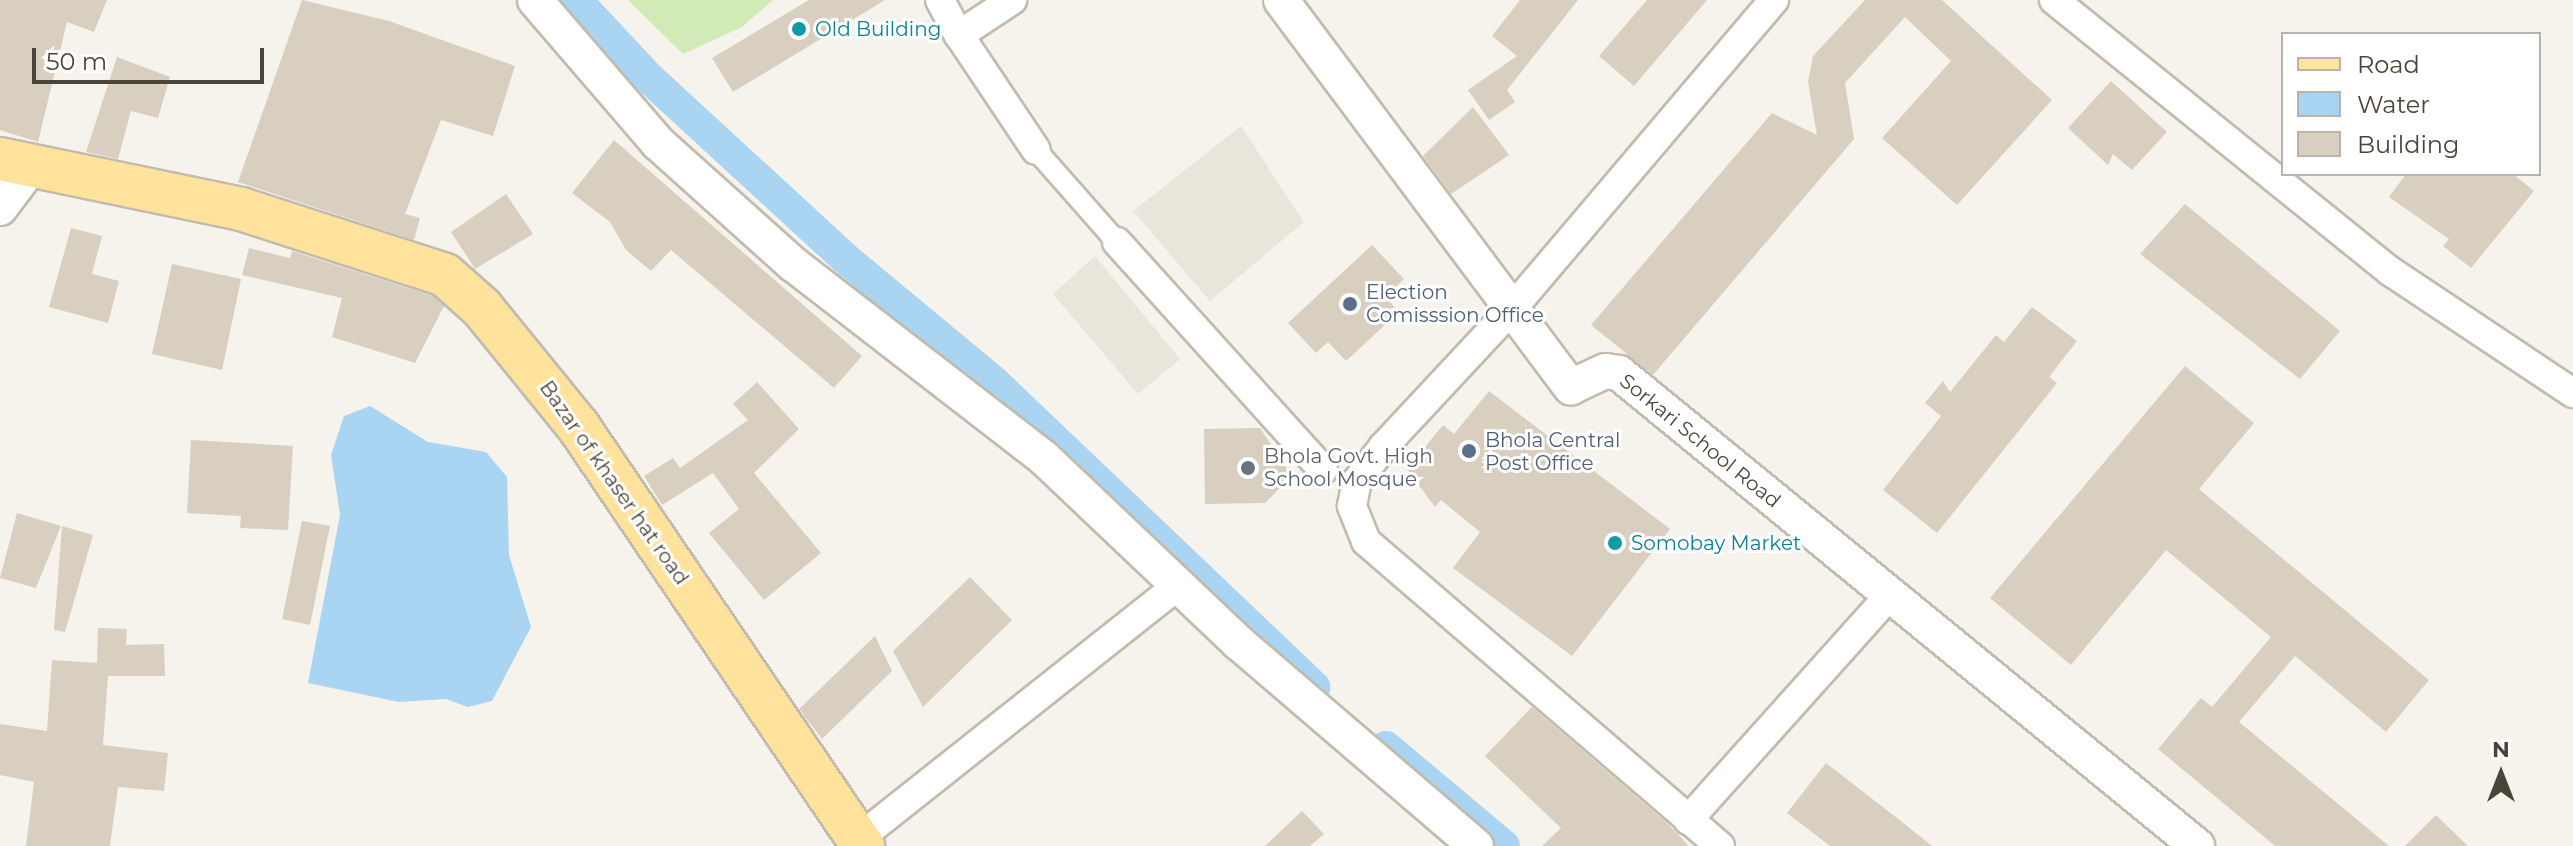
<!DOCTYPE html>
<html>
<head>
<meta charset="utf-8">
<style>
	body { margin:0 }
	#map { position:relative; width:2573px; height:846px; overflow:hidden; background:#f6f3ec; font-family:Montserrat,sans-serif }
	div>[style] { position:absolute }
	.residential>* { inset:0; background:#eae5da }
	.green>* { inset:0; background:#d2eab5 }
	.water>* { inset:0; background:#a9d4f2 }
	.canal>* { height:32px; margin:-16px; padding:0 16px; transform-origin:16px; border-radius:16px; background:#a9d4f2 }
	.building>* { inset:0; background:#d8cfc1 }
	.roads { filter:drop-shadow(2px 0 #c2bbae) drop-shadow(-2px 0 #c2bbae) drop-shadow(0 2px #c2bbae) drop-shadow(0 -2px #c2bbae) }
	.pedestrian>* { height:20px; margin:-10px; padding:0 10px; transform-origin:10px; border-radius:10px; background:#fff }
	.minor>* { height:28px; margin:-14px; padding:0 14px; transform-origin:14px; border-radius:14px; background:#fff }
	.tertiary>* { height:34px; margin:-17px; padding:0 17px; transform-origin:17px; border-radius:17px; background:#fff }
	.primary>* { height:42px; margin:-21px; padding:0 21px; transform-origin:21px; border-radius:21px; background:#ffe39c }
	.dots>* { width:22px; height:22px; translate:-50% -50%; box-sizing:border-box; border:4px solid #fff; border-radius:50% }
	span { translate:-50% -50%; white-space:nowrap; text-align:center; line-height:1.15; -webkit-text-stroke:6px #fff; paint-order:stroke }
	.culture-label { font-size:20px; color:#0d838f }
	.left { translate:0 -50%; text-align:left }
	.service-label { font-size:20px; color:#4e5e75 }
	.street-label { font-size:20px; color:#4b4439 }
	.worship-label { font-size:20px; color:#5b616d }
	.legend { position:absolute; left:2281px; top:32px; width:260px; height:144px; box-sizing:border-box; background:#fff; border:2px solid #b7b4b0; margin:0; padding:10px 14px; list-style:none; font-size:24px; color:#4b4439 }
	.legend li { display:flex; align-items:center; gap:16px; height:40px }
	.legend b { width:40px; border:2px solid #b7b4b0 }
	.north { position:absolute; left:2461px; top:734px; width:80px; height:80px; -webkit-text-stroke:6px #fff; paint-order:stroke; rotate:0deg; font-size:22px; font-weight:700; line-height:32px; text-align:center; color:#4b4439 }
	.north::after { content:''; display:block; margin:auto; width:28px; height:36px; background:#4b4439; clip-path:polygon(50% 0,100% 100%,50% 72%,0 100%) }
	.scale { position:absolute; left:32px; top:48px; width:232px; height:36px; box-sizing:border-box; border:4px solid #4b4439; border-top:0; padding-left:10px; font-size:24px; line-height:28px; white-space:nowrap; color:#4b4439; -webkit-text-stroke:6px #fff; paint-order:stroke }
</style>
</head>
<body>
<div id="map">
	<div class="residential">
		<div style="clip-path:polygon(1241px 126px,1304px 222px,1210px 301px,1133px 211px)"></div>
		<div style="clip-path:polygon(1095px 256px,1180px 359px,1138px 394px,1053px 294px)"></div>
	</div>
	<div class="green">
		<div style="clip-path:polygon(628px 0,773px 0,742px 27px,683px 54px)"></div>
	</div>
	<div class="water">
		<div style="clip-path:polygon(370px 406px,428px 442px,486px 452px,507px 477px,509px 555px,531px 627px,492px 701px,468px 707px,446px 699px,399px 702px,308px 683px,340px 515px,331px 455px,344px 416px)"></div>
	</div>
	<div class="canal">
		<div style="left:576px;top:0;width:105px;rotate:46.9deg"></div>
		<div style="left:648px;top:77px;width:270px;rotate:42.6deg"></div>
		<div style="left:847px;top:260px;width:192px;rotate:39.7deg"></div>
		<div style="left:995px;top:383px;width:441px;rotate:43.6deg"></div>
		<div style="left:1386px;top:747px;width:154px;rotate:40deg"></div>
	</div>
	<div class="building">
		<div style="clip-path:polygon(0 0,107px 0,94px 32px,67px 22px,38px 142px,0 130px)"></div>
		<div style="clip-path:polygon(302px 0,389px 21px,515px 66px,493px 136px,441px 120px,405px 214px,420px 218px,414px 240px,238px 182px)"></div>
		<div style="clip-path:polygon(809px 0,885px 0,733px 92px,712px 58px)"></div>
		<div style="clip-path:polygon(1520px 0,1578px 0,1507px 90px,1515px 102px,1489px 120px,1468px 90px,1517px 56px,1492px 36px)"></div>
		<div style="clip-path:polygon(1647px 0,1707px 0,1634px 86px,1599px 56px)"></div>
		<div style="clip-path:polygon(1865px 0,1942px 0,2052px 100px,1957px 205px,1882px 138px,1951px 61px,1905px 17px,1845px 83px,1854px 139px,1653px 375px,1591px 325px,1772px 113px,1817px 135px,1808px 82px,1813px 56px)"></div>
		<div style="clip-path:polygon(117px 57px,170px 77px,158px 118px,131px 111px,118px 159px,86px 152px)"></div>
		<div style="clip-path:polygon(2111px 81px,2167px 132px,2132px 170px,2113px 154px,2108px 165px,2068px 128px)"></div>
		<div style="clip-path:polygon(1473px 107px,1509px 155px,1451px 194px,1423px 156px)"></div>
		<div style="clip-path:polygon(614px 140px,862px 356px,834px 388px,671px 250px,651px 271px,626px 250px,610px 222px,572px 193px)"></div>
		<div style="clip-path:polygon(2406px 174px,2513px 174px,2534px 191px,2471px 268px,2443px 246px,2449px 239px,2389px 197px)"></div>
		<div style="clip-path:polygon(506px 194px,533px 234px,475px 269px,451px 232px)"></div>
		<div style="clip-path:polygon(2185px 204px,2340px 331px,2300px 379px,2140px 254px)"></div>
		<div style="clip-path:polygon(71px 228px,102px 236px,92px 274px,119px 281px,108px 323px,49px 307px)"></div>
		<div style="clip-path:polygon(1372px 245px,1404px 279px,1385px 297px,1399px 312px,1346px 361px,1328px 342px,1316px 353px,1288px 323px)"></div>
		<div style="clip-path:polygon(249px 248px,290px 258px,292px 251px,433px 296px,444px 306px,415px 363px,332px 337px,342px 298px,242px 275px)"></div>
		<div style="clip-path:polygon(172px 264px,241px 279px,222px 370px,152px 354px)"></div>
		<div style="clip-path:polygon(2032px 307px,2077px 341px,2049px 377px,2057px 383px,1937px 533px,1883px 490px,1941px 416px,1925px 403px,1943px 381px,1950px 392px,1996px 335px,2004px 342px)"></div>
		<div style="clip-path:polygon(2185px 366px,2254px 423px,2199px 489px,2429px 680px,2386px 732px,2295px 656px,2239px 722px,2389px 846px,2275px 846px,2158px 749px,2201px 698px,2212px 707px,2271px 637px,2166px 550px,2071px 665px,1990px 598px)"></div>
		<div style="clip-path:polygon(757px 382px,799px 429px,754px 473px,821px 553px,764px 600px,709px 533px,739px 509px,713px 473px,662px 505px,644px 476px,673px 458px,680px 468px,748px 420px,733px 404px)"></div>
		<div style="clip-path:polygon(1489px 391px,1670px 529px,1572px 656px,1453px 568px,1480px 532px,1441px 500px,1435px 507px,1407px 469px,1443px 425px,1454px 434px)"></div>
		<div style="clip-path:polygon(1260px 428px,1292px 476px,1265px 503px,1205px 504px,1204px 429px)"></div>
		<div style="clip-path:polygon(191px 440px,293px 446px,288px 530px,240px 528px,241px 516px,187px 513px)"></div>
		<div style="clip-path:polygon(17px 513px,61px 526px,36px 588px,0 578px)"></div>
		<div style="clip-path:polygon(302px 521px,330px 526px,310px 625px,282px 619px)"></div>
		<div style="clip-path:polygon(62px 526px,93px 535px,65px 632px,54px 630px)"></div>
		<div style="clip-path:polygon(970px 577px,1012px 620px,923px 707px,893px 651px)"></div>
		<div style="clip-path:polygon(98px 628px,127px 629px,126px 645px,164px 644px,165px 676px,108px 676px,103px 745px,168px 753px,164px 791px,118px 787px,110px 846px,26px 846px,34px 782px,0 775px,0 724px,47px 731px,52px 660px,97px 663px)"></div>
		<div style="clip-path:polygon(875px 636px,892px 671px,822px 739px,799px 709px)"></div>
		<div style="clip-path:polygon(1532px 707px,1667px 823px,1689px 846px,1542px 846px,1561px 828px,1485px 756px)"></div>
		<div style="clip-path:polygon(1826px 763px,1897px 818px,1932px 846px,1830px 846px,1787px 813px)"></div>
		<div style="clip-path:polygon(1302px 811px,1324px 834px,1310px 846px,1265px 846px)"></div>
		<div style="clip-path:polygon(2436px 815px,2468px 846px,2405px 846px)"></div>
	</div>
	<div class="roads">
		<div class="pedestrian">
			<div style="left:1036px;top:150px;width:123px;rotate:48.6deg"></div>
		</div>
		<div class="minor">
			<div style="left:940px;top:0;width:40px;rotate:62deg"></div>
			<div style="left:959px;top:35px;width:64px;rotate:-33.4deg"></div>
			<div style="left:2054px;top:0;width:432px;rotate:38.9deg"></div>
			<div style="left:2390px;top:271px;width:220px;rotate:33.7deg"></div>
			<div style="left:959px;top:35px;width:138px;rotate:56.2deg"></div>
			<div style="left:1117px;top:242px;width:307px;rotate:47.9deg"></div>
			<div style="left:1688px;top:820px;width:302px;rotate:-48.1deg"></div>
			<div style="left:858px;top:839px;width:409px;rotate:-38.4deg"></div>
			<div style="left:1720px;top:846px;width:467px;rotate:-139.3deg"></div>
			<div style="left:1366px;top:541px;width:38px;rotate:-112deg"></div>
			<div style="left:1352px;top:506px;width:25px;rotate:-79deg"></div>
			<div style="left:1357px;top:481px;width:44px;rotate:-52.4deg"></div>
			<div style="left:1384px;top:446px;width:186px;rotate:-47deg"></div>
			<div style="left:1511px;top:310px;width:407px;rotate:-49.7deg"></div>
		</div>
		<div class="tertiary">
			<div style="left:535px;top:0;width:189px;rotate:49.3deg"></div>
			<div style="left:658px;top:143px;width:181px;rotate:41.9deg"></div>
			<div style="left:793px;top:264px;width:317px;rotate:37.7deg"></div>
			<div style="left:1044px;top:458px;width:269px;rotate:43.5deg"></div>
			<div style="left:1239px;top:643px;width:312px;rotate:40.6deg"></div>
			<div style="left:1281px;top:0;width:484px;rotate:53.2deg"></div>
			<div style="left:1571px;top:387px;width:38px;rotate:-25deg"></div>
			<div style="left:1606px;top:371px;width:13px;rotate:9deg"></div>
			<div style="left:1619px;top:373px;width:747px;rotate:39.29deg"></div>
			<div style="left:0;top:208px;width:55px;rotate:-53.1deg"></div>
		</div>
		<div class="primary">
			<div style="left:0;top:159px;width:246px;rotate:11.7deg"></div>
			<div style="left:241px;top:209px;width:214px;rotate:17.9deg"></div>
			<div style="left:445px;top:275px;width:50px;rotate:41.7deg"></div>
			<div style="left:482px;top:308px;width:152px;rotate:50.9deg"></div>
			<div style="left:578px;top:426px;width:508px;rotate:55.84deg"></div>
		</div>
	</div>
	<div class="dots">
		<div style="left:799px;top:29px;background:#0f9aa8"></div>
		<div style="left:1350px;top:304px;background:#5c6f8a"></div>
		<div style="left:1469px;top:451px;background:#5c6f8a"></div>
		<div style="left:1248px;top:468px;background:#6b7280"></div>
		<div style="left:1615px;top:543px;background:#0f9aa8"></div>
	</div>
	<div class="culture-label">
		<span class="left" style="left:815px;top:29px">Old Building</span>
		<span class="left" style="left:1631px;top:543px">Somobay Market</span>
	</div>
	<div class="service-label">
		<span class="left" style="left:1366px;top:304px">Election<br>Comisssion Office</span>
		<span class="left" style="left:1485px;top:452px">Bhola Central<br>Post Office</span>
	</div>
	<div class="street-label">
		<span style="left:1700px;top:441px;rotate:39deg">Sorkari School Road</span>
		<span style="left:614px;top:483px;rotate:55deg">Bazar of khaser hat road</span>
	</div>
	<div class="worship-label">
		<span class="left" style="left:1264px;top:468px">Bhola Govt. High<br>School Mosque</span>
	</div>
	<ul class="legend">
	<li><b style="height:10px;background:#ffe39c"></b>Road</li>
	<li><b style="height:22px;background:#a9d4f2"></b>Water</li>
	<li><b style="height:22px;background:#d8cfc1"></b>Building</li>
	</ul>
	<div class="north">N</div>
	<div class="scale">50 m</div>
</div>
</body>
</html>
